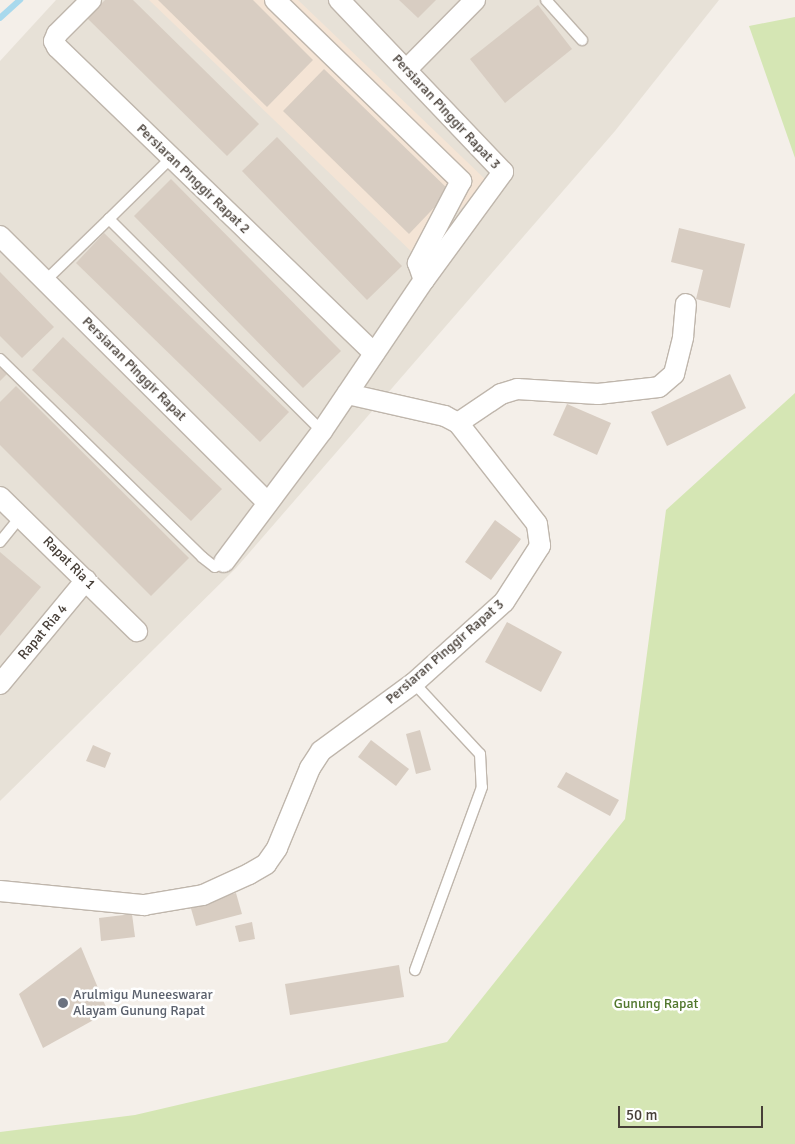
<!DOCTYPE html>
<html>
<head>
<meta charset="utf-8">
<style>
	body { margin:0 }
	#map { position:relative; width:795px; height:1144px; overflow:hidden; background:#f4efe9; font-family:Signika,sans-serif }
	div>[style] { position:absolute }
	.residential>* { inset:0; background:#e7e1d7 }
	.commercial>* { inset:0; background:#f4e4d5 }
	.green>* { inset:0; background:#d5e6b4 }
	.stream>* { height:5.5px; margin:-2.75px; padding:0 2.75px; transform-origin:2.75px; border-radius:2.75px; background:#a8d9ed }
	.building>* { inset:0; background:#d8cdc2 }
	.roads { filter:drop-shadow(1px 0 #bfb6ac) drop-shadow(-1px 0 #bfb6ac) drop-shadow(0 1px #bfb6ac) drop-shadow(0 -1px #bfb6ac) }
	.lane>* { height:10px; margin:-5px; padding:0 5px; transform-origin:5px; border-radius:5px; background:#fff }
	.street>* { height:20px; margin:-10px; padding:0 10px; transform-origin:10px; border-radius:10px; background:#fff }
	.dots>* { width:14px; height:14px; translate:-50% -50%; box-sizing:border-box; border:2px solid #fff; border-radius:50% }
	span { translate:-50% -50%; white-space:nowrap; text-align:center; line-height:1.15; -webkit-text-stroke:5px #fff; paint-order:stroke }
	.street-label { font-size:14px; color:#473f38 }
	.worship-label { font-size:14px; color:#5b616d }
	.left { translate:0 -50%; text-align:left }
	.park-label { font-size:14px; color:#51772d }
	.scale { position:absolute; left:618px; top:1106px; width:145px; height:22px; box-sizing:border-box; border:2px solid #473f38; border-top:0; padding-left:6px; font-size:15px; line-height:18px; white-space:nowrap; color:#473f38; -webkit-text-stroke:4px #fff; paint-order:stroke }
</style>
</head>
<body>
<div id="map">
	<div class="residential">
		<div style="clip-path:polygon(56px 0,719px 0,615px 131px,236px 568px,0 801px,0 61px)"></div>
	</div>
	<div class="commercial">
		<div style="clip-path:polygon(149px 0,298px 0,487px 181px,416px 256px)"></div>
	</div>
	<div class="green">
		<div style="clip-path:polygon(795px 17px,795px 158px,749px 26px)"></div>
		<div style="clip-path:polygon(795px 393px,795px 1144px,0 1144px,0 1132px,135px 1115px,447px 1042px,625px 819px,666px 510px)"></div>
	</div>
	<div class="stream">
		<div style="left:0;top:18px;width:27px;rotate:-42deg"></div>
	</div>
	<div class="building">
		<div style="clip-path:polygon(105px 0,133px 0,259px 124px,227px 156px,87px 18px)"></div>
		<div style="clip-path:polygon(158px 0,253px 0,313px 60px,267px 107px)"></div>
		<div style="clip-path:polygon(399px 0,436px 0,418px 18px)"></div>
		<div style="clip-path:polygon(538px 5px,572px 49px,505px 103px,470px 59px)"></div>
		<div style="clip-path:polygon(324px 69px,450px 191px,409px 234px,283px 111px)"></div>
		<div style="clip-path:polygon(277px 137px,402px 266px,367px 300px,242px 171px)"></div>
		<div style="clip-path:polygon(171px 179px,341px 351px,303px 388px,134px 216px)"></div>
		<div style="clip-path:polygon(679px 228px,745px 244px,730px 308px,696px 299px,703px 270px,671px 262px)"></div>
		<div style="clip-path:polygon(104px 233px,289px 412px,260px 442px,76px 263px)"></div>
		<div style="clip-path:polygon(0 272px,54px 327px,22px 358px,0 336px)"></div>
		<div style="clip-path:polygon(63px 337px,222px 489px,191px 521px,32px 370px)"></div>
		<div style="clip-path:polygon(0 365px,8px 373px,0 381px)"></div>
		<div style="clip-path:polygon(730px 374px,746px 408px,667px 446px,651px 412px)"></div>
		<div style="clip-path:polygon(16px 386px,189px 558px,151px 596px,0 445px,0 402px)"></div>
		<div style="clip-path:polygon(567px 404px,611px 423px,597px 455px,553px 435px)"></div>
		<div style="clip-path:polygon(495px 520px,521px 539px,491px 580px,465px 562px)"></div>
		<div style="clip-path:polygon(0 552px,41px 587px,0 636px)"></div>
		<div style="clip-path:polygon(507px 622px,562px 652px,541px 692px,485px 662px)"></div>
		<div style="clip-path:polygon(420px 730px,431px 770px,416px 774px,406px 734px)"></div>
		<div style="clip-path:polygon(371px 740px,409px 769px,396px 786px,358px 757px)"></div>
		<div style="clip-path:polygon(93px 745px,111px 753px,105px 768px,86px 761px)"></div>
		<div style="clip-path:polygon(566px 772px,619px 800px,610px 816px,557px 787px)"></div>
		<div style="clip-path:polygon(236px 893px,242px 914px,196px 926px,190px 905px)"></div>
		<div style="clip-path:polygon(132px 914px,135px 937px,101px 941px,99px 918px)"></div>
		<div style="clip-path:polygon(252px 922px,255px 939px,239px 942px,235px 926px)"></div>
		<div style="clip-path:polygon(81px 947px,108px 1012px,43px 1048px,19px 994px)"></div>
		<div style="clip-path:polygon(399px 965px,404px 997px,290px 1015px,285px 984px)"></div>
	</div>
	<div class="roads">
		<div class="lane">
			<div style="left:546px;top:0;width:54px;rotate:48deg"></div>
			<div style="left:171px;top:158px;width:87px;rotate:135.5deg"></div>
			<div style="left:109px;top:219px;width:301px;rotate:44.9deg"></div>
			<div style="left:45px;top:281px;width:89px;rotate:-44.1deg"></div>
			<div style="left:0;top:359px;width:283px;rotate:44.4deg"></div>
			<div style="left:202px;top:557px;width:16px;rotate:38deg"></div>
			<div style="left:215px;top:567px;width:10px;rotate:-29deg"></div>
			<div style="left:0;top:542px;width:33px;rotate:-51deg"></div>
			<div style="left:414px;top:683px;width:97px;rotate:47.1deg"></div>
			<div style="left:480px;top:754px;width:33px;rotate:87deg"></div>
			<div style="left:482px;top:787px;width:195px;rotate:110.1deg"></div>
		</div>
		<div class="street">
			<div style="left:91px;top:0;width:48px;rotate:135deg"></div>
			<div style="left:57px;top:34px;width:8px;rotate:113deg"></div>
			<div style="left:54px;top:41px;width:7px;rotate:63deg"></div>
			<div style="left:57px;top:47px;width:441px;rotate:44deg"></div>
			<div style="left:275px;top:0;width:260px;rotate:44.2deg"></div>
			<div style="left:461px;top:181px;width:93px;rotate:117.7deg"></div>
			<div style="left:418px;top:263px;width:18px;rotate:71deg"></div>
			<div style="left:407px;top:69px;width:97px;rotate:-45.4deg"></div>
			<div style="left:0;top:236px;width:378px;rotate:44.9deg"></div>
			<div style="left:458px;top:423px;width:52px;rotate:-34deg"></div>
			<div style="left:501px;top:394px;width:17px;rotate:-17deg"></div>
			<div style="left:517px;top:389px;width:81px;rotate:3.5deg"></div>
			<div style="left:598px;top:394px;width:61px;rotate:-6.5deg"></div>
			<div style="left:659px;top:387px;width:20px;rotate:-41deg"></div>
			<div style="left:674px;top:374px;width:38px;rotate:-76deg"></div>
			<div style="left:683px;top:337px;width:33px;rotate:-85deg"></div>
			<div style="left:0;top:497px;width:192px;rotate:44.4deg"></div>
			<div style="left:224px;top:562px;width:164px;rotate:-53.2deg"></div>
			<div style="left:322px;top:431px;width:182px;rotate:-56deg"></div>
			<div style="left:424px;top:280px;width:134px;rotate:-53.8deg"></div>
			<div style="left:503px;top:172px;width:238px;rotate:-133.6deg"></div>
			<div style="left:0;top:684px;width:135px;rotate:-50.4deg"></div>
			<div style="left:0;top:891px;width:145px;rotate:5.6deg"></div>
			<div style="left:144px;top:905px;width:60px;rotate:-9.6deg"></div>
			<div style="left:203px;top:895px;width:51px;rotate:-24.5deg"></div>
			<div style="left:249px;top:874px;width:20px;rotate:-30deg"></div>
			<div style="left:266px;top:864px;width:19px;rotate:-55deg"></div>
			<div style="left:277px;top:848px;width:87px;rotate:-67.6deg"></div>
			<div style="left:310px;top:768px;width:20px;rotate:-57deg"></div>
			<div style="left:321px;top:751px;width:115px;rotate:-36.2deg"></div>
			<div style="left:414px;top:683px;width:121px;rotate:-42deg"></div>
			<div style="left:504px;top:602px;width:67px;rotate:-57.3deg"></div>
			<div style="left:540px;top:546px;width:22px;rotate:-98deg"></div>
			<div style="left:537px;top:524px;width:128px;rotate:-128deg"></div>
			<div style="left:458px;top:423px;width:15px;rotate:-152deg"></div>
			<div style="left:445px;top:416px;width:100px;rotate:-167.3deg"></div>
		</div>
	</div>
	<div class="dots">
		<div style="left:63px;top:1003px;background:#6b7280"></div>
	</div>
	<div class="street-label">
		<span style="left:446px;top:112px;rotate:47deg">Persiaran Pinggir Rapat 3</span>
		<span style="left:193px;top:179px;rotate:44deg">Persiaran Pinggir Rapat 2</span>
		<span style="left:134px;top:369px;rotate:45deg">Persiaran Pinggir Rapat</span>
		<span style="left:69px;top:563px;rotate:45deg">Rapat Ria 1</span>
		<span style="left:43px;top:632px;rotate:-50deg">Rapat Ria 4</span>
		<span style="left:445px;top:652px;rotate:-41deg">Persiaran Pinggir Rapat 3</span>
	</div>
	<div class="worship-label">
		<span class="left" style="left:73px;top:1003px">Arulmigu Muneeswarar<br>Alayam Gunung Rapat</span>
	</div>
	<div class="park-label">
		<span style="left:656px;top:1004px">Gunung Rapat</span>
	</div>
	<div class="scale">50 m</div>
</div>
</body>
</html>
